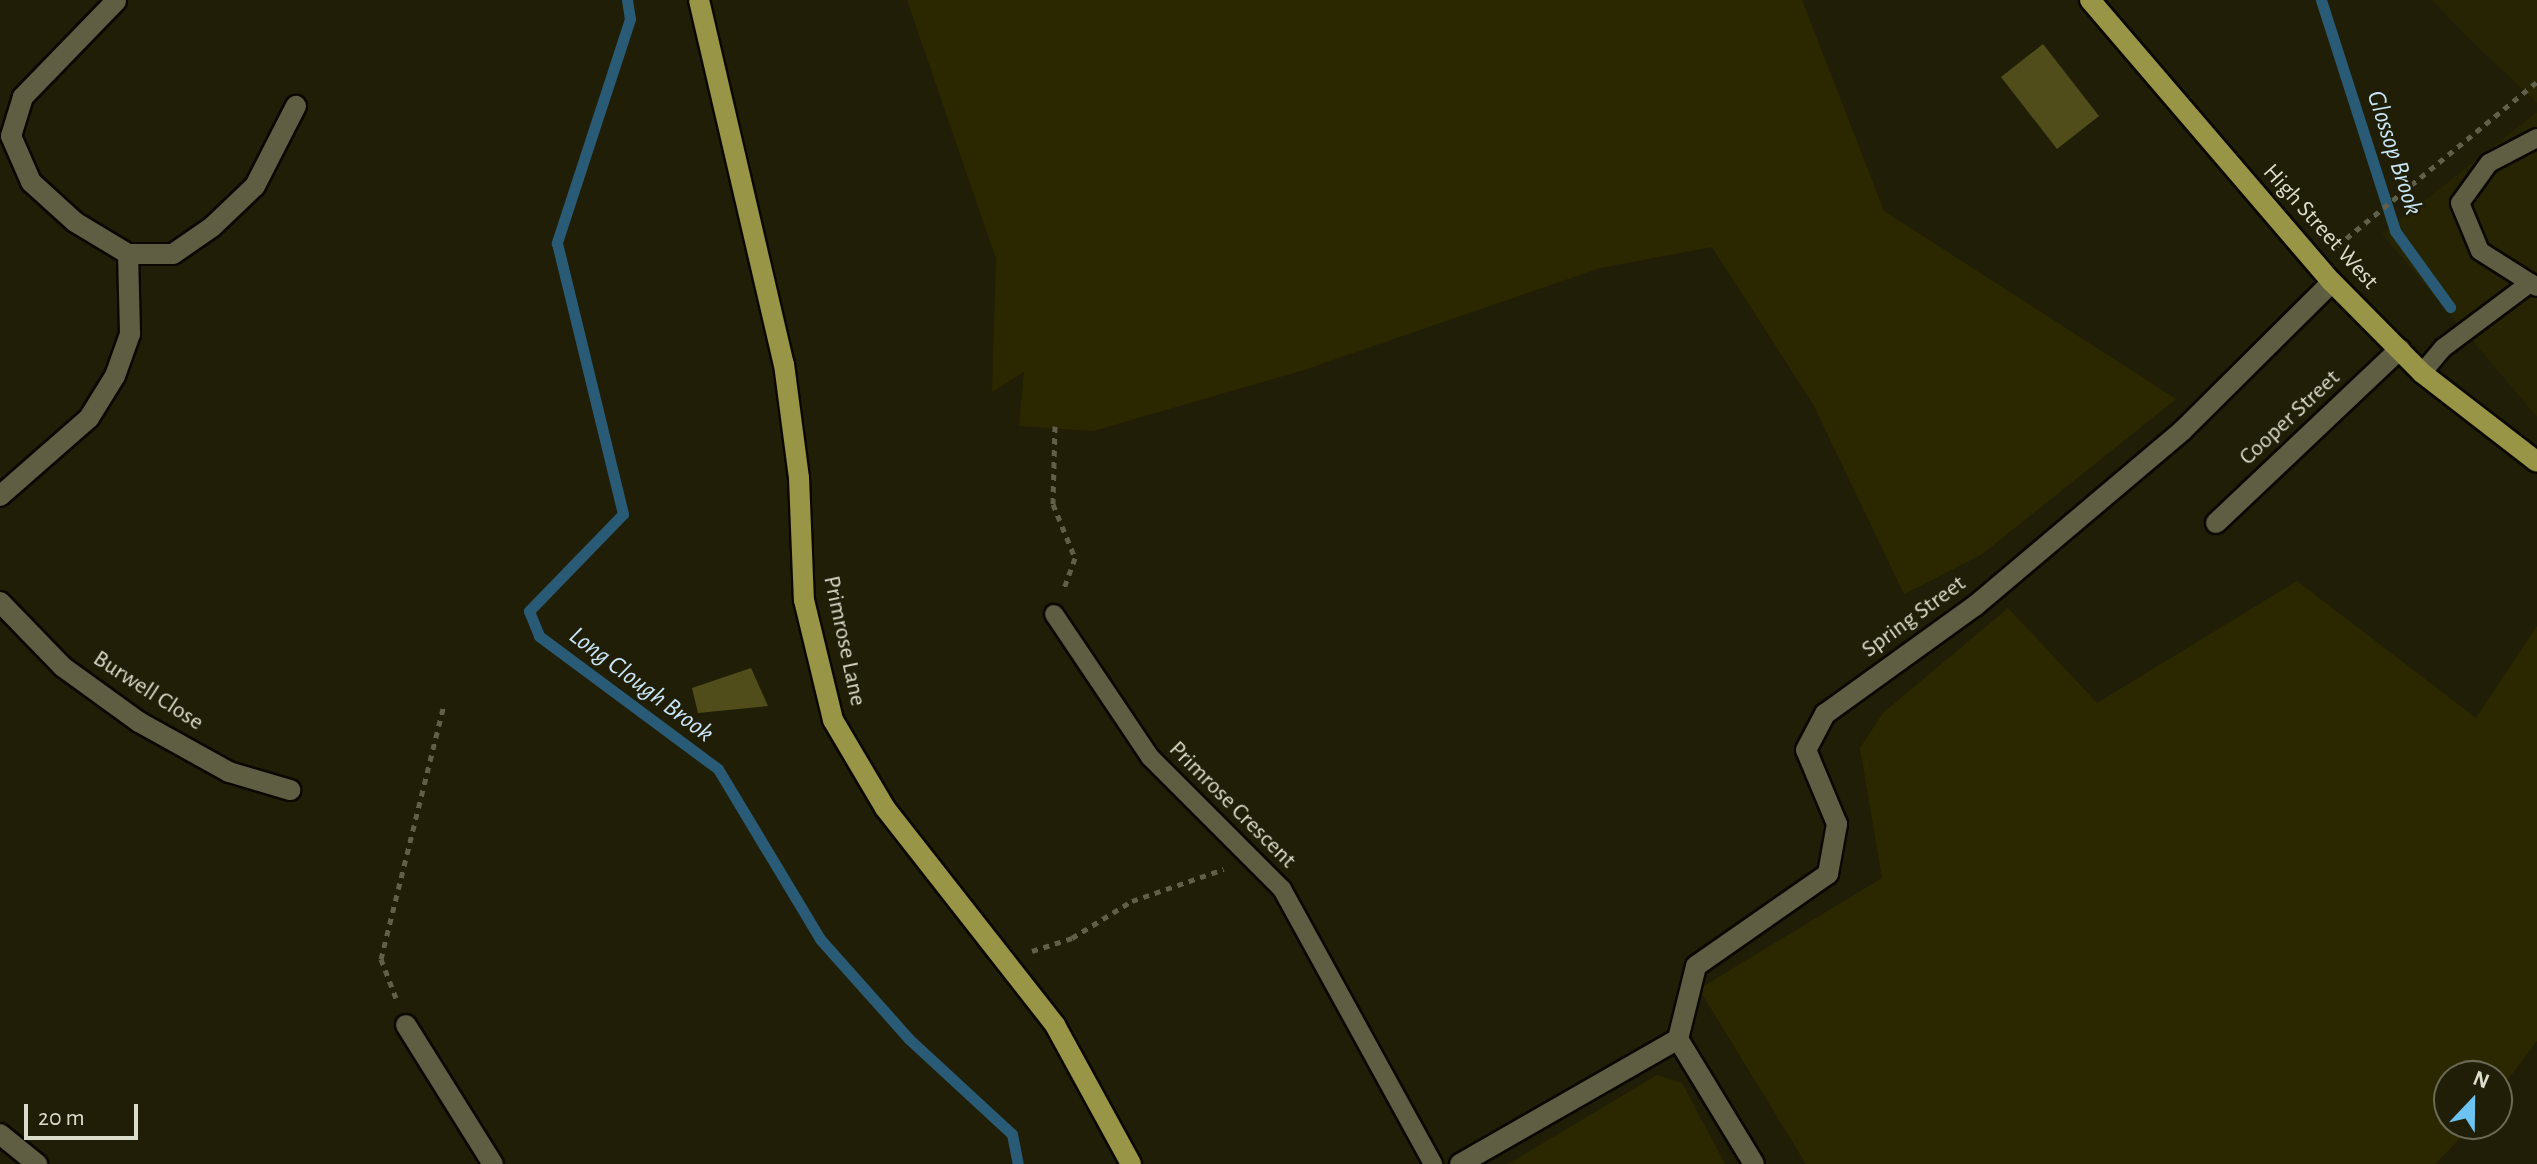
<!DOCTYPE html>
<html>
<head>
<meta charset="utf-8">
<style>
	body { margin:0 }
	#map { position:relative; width:2537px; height:1164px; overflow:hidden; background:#201e06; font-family:"Alegreya Sans",sans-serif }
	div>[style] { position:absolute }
	.built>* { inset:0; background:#262403 }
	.green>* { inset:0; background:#2b2800 }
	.stream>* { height:11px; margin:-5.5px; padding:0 5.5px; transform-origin:5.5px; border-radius:5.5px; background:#2a5b76 }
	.building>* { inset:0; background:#504d1b }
	.path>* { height:5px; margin-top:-2.5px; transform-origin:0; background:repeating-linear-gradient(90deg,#605f4a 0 6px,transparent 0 12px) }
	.roads { filter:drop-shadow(2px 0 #0a0800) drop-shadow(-2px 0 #0a0800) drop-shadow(0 2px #0a0800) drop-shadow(0 -2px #0a0800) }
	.lane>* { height:18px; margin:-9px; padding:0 9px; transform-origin:9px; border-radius:9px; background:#5f5e43 }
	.street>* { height:20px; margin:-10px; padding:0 10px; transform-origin:10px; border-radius:10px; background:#5f5e43 }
	.primary>* { height:20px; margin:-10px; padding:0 10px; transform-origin:10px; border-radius:10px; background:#999547 }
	span { translate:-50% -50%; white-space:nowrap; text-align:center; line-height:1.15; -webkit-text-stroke:6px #201e06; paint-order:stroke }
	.street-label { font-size:24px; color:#dcdccd }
	.water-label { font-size:26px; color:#c9e6f8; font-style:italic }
	.north { position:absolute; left:2433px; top:1060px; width:80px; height:80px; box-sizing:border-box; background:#201e06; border:2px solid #6b6a56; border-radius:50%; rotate:22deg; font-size:22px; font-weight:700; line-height:32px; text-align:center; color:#dcdccd }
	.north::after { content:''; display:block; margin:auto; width:28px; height:36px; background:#6cc3f2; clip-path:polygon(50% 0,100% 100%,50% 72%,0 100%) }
	.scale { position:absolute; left:24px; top:1104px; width:114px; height:36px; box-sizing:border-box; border:4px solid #dcdccd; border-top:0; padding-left:10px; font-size:24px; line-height:28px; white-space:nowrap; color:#dcdccd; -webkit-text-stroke:6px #201e06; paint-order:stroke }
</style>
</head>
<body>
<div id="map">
	<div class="built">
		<div style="clip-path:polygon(2432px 0,2537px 0,2537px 103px,2464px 34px)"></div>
		<div style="clip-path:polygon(2537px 112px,2537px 417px,2382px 234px)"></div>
	</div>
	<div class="green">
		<div style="clip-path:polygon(907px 0,1802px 0,1884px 211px,2176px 399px,1981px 555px,1904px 594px,1813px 404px,1712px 247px,1600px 268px,1301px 371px,1093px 431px,1019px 426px,1024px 372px,992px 392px,996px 259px)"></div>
		<div style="clip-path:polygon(2297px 581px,2476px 718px,2537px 626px,2537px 1041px,2497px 1094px,2497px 1076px,2449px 1076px,2449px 1124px,2474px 1124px,2435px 1164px,1806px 1164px,1699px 989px,1882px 878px,1860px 748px,1883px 713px,2008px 608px,2097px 703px)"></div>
		<div style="clip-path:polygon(1657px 1075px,1682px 1083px,1725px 1164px,1508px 1164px)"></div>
	</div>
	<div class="stream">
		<div style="left:627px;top:0;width:19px;rotate:81deg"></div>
		<div style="left:630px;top:19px;width:236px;rotate:108.1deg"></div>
		<div style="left:557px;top:243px;width:279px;rotate:76.3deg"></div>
		<div style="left:623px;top:514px;width:135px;rotate:134.1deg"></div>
		<div style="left:529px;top:611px;width:27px;rotate:68deg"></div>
		<div style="left:539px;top:636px;width:223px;rotate:36.6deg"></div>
		<div style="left:718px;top:769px;width:198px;rotate:59deg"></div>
		<div style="left:820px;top:939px;width:134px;rotate:48.3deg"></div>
		<div style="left:909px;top:1039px;width:140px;rotate:42.7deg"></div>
		<div style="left:1012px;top:1134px;width:31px;rotate:79deg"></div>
		<div style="left:2321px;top:0;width:243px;rotate:72.2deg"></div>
		<div style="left:2395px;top:231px;width:94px;rotate:54.1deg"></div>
	</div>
	<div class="building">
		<div style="clip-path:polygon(2043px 44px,2099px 116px,2057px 149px,2001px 77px)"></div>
		<div style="clip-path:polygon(751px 668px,768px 706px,698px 713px,692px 688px)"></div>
	</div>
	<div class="path">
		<div style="left:2337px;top:246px;width:259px;rotate:-39.4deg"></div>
		<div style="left:1055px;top:426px;width:78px;rotate:91.5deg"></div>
		<div style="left:1053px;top:504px;width:58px;rotate:67.8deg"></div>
		<div style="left:1075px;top:558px;width:35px;rotate:110deg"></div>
		<div style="left:1032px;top:951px;width:42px;rotate:-18deg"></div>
		<div style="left:1072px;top:938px;width:70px;rotate:-31.7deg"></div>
		<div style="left:1132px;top:901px;width:97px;rotate:-19.2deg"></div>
		<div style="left:396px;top:998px;width:42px;rotate:-111deg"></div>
		<div style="left:381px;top:959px;width:259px;rotate:-76.1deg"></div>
	</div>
	<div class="roads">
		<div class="lane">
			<div style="left:2537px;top:138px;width:54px;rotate:152.5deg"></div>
			<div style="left:2489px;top:163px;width:49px;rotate:125.9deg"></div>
			<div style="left:2460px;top:203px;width:52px;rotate:67.4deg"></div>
			<div style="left:2480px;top:251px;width:67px;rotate:32.3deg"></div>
			<div style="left:2422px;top:373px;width:33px;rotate:-50deg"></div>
			<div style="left:2443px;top:348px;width:109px;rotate:-36.8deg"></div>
			<div style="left:1054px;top:614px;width:172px;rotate:56.1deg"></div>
			<div style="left:1150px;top:757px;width:187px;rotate:45deg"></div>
			<div style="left:1282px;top:889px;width:314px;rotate:61.2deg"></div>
		</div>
		<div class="street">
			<div style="left:116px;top:1px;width:134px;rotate:134.1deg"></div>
			<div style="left:23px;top:97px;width:41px;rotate:107.1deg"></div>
			<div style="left:11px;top:136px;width:50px;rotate:66.5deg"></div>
			<div style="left:31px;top:182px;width:59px;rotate:42.3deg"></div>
			<div style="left:75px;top:222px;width:62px;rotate:31.1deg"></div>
			<div style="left:0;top:496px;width:118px;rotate:-41.2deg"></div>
			<div style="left:89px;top:418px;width:49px;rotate:-58.2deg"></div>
			<div style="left:115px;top:376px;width:45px;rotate:-70.3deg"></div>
			<div style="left:130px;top:334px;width:80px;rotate:-91.4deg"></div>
			<div style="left:128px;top:254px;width:45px"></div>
			<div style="left:173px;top:254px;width:47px;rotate:-34.7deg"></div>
			<div style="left:212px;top:227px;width:59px;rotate:-43.6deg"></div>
			<div style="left:255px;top:186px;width:90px;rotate:-62.9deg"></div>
			<div style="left:2216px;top:523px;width:253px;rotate:-43.4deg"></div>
			<div style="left:0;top:602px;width:91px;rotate:45.9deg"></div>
			<div style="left:63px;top:667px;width:94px;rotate:35.9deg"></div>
			<div style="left:139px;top:722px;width:103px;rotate:29.1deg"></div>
			<div style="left:229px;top:772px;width:64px;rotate:16.4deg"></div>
			<div style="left:406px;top:1025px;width:164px;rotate:58deg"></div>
			<div style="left:1678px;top:1039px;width:75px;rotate:-76.1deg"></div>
			<div style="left:1696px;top:966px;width:161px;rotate:-34.9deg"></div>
			<div style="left:1828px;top:874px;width:51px;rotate:-79.8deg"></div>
			<div style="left:1837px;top:824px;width:80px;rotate:-112.7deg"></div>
			<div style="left:1806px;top:750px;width:41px;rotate:-62.2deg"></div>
			<div style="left:1825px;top:714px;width:185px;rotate:-35.8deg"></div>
			<div style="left:1975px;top:606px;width:271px;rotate:-40.2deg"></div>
			<div style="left:2182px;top:431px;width:211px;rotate:-44.8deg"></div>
			<div style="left:1678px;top:1039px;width:146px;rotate:58.7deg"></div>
			<div style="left:0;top:1134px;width:48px;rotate:39deg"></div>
			<div style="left:1460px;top:1164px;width:251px;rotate:-29.8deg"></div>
		</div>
		<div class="primary">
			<div style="left:699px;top:0;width:374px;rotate:76.9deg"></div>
			<div style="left:784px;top:364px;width:115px;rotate:82.5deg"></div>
			<div style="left:799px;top:478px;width:122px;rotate:87.7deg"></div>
			<div style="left:804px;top:600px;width:123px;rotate:76.4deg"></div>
			<div style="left:833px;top:720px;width:102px;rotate:59.4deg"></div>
			<div style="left:885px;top:808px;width:276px;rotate:51.9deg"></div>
			<div style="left:1055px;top:1025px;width:158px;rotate:61.3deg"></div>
			<div style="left:2090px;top:0;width:372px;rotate:49.4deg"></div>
			<div style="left:2332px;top:282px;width:128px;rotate:45.3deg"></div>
			<div style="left:2422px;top:373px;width:145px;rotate:37.7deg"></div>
		</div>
	</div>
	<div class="street-label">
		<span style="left:2320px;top:227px;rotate:48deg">High Street West</span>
		<span style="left:2290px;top:418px;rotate:-43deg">Cooper Street</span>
		<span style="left:1914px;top:617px;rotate:-36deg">Spring Street</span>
		<span style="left:844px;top:641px;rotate:78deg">Primrose Lane</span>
		<span style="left:148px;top:691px;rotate:33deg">Burwell Close</span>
		<span style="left:1232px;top:805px;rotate:45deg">Primrose Crescent</span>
	</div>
	<div class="water-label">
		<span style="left:2394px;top:153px;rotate:72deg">Glossop Brook</span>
		<span style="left:641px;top:685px;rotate:37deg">Long Clough Brook</span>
	</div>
	<div class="north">N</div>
	<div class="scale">20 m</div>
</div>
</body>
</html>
